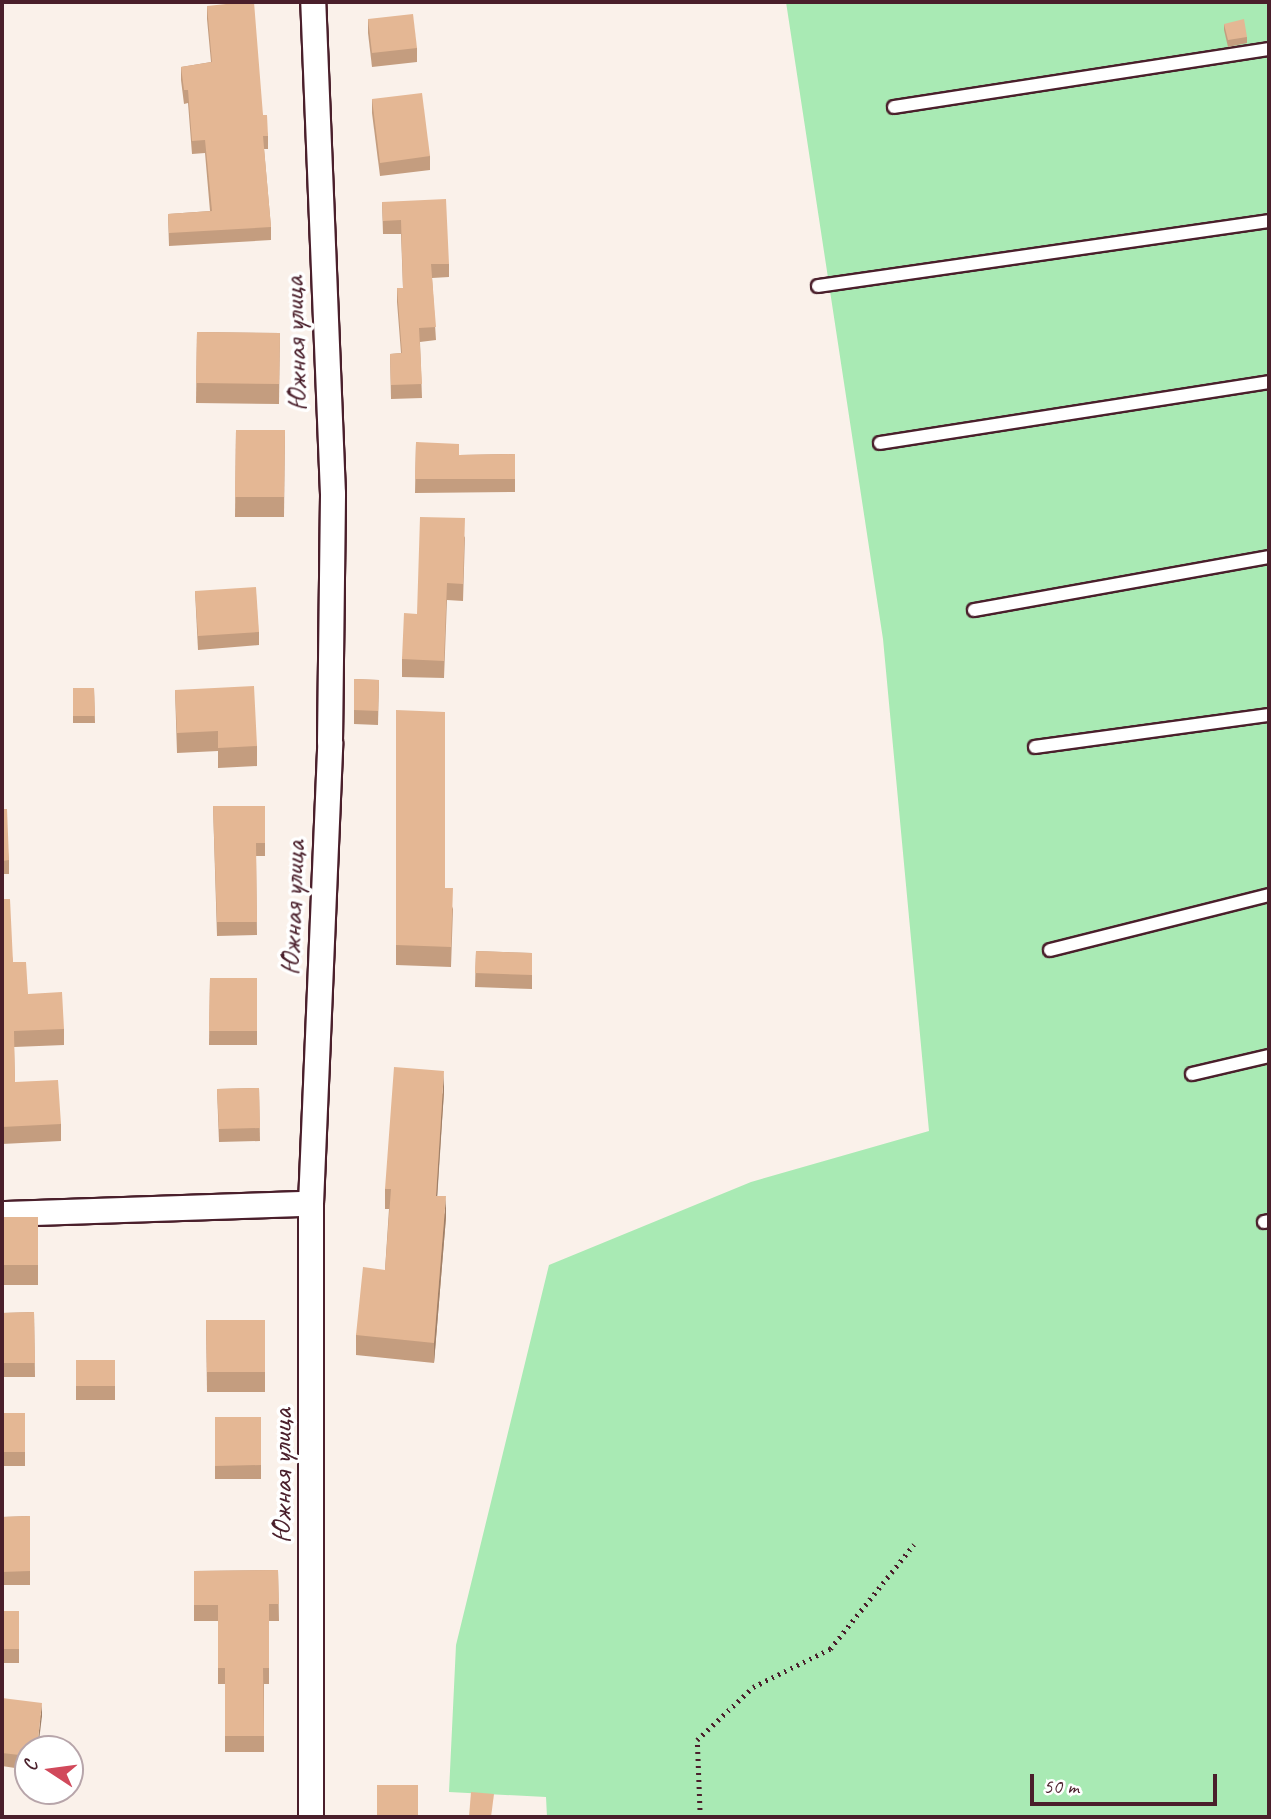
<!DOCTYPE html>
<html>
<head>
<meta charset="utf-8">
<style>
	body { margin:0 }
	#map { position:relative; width:1271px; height:1819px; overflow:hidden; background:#faf1ea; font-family:Caveat,sans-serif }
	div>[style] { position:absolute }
	.green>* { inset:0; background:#a9eab4 }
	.path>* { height:4.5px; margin-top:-2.25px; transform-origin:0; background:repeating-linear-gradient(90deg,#4a1f2b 0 2px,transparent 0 7px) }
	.roads { filter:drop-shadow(2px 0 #4a1f2b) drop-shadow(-2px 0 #4a1f2b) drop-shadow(0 2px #4a1f2b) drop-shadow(0 -2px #4a1f2b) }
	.service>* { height:12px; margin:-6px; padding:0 6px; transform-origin:6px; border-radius:6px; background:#fff }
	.minor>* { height:24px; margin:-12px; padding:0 12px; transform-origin:12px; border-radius:12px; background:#fff }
	.wall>* { inset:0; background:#c49d7f }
	.shaded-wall>* { inset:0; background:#a08068 }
	.building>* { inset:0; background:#e4b794 }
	span { translate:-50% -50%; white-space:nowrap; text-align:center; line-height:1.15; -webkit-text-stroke:7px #fff; paint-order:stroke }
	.street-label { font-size:30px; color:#4a1f2b }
	.frame { position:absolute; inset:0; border:4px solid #4a1f2b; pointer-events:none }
	.north { position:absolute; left:14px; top:1735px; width:70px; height:70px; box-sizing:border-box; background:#fff; border:2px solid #b7a5aa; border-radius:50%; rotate:283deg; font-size:19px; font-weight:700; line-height:28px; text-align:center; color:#4a1f2b }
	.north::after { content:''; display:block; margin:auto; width:24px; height:32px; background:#d1495b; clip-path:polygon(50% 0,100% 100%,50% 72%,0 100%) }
	.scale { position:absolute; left:1030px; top:1774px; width:187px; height:32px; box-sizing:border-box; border:4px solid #4a1f2b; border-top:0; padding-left:9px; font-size:21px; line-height:24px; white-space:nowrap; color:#4a1f2b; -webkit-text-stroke:5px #fff; paint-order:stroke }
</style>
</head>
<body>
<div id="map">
	<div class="green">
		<div style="clip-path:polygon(786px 2px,1269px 2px,1269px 1817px,547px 1817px,546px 1797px,449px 1792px,456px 1645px,549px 1265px,751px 1182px,929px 1131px,883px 639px)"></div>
	</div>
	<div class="path">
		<div style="left:700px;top:1817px;width:77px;rotate:-92.2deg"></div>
		<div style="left:697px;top:1740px;width:77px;rotate:-43.4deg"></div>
		<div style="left:753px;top:1687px;width:86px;rotate:-26.3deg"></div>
		<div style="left:830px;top:1649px;width:134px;rotate:-51.3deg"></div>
	</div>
	<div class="roads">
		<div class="service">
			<div style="left:894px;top:107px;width:379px;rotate:-8.8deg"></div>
			<div style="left:818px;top:286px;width:456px;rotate:-8.2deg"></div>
			<div style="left:880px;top:443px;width:394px;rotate:-8.9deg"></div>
			<div style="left:974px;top:610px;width:300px;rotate:-10.2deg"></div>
			<div style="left:1035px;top:747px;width:236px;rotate:-7.8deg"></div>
			<div style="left:1050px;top:950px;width:226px;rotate:-14.1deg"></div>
			<div style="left:1192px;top:1074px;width:79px;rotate:-13.2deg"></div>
			<div style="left:1264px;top:1222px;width:5px;rotate:-11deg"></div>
		</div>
		<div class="minor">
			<div style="left:2px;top:1214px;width:309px;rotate:-1.9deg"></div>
			<div style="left:311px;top:1817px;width:613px;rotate:-90deg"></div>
			<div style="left:311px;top:1204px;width:462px;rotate:-87.6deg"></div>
			<div style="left:330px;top:742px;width:248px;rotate:-89.3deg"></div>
			<div style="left:333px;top:494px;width:492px;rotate:-92.3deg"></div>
		</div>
	</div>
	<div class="wall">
		<div style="clip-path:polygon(207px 6px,263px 115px,268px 136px,268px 149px,264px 149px,271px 227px,271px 240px,169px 246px,168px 214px,210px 211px,205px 153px,192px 154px,188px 103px,184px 104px,181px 80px,181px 67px,211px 62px,207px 19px)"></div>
		<div style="clip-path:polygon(368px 19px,417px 48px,417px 62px,372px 67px,368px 33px)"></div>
		<div style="clip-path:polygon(1224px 24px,1247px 37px,1247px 43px,1228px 47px,1224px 30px)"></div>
		<div style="clip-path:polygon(372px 99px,430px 156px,430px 170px,380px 176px,372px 113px)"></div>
		<div style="clip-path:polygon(382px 202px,449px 264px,449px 277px,432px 278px,436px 340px,420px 342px,422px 398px,391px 399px,390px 354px,401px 353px,397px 302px,397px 288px,403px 288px,401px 234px,383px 234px)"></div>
		<div style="clip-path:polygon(197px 332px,280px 333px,279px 404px,196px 403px)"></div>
		<div style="clip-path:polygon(236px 430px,285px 430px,284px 517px,235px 517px)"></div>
		<div style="clip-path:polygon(416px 442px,459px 455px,515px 454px,515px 492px,415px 493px)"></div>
		<div style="clip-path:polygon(465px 536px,463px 601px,447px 600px,444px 678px,402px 677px,402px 659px,417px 614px)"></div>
		<div style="clip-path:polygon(195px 591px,259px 632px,259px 645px,198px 650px)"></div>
		<div style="clip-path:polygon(354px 679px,379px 680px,378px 725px,354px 724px)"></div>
		<div style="clip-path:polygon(73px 688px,94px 688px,95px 723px,73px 723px)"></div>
		<div style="clip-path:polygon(175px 690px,257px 746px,257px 766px,218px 768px,218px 751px,177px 753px)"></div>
		<div style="clip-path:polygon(396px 710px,445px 888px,453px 909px,451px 967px,396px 965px)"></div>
		<div style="clip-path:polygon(213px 806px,265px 806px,265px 856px,256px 856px,257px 935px,217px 936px)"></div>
		<div style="clip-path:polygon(2px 809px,9px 860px,9px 874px,2px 874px)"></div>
		<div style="clip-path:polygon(2px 899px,13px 962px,28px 994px,64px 1029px,64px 1045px,14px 1047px,15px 1082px,61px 1124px,61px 1141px,2px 1144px)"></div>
		<div style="clip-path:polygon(476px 951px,532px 953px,532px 989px,475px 987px)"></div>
		<div style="clip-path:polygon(210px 978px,257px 978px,257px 1045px,209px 1045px)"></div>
		<div style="clip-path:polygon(259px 1088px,260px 1141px,219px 1142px,217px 1089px)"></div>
		<div style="clip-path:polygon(444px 1091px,437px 1196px,446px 1217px,434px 1363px,356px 1355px,356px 1335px,385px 1270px,389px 1209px,385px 1209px,385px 1189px)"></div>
		<div style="clip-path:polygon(2px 1217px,38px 1217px,38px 1285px,2px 1285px)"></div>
		<div style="clip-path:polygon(34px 1312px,35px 1377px,2px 1377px,2px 1313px)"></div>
		<div style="clip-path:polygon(206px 1320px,265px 1320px,265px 1392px,207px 1392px)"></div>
		<div style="clip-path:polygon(76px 1360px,115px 1360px,115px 1400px,76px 1400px)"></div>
		<div style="clip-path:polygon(2px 1413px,25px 1413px,25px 1466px,2px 1466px)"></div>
		<div style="clip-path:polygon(215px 1417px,261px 1417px,261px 1479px,215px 1479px)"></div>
		<div style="clip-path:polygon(30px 1516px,30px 1585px,2px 1585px,2px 1517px)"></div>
		<div style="clip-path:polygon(278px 1570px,279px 1621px,269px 1621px,269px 1684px,264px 1684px,264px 1752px,225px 1752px,225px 1684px,218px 1684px,218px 1621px,194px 1621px,194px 1571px)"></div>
		<div style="clip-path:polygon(2px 1611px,19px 1611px,19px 1663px,2px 1663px)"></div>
		<div style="clip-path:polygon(2px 1698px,42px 1716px,28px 1749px,28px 1770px,2px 1766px)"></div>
	</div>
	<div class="shaded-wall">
		<div style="clip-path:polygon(444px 1071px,444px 1091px,436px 1216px,436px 1196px)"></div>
		<div style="clip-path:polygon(446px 1196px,446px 1217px,434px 1363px,434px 1343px)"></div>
		<div style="clip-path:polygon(42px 1703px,42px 1716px,38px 1749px,37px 1749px)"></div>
	</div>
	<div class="building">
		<div style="clip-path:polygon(245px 2px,254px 2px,263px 115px,267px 115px,268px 136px,263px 136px,271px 227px,169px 233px,168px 214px,212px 211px,205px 140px,192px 141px,188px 90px,184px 90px,181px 67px,212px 62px,207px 6px)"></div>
		<div style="clip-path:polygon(413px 14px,417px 48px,372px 53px,368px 19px)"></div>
		<div style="clip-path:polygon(1244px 19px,1247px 37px,1228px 40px,1224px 24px)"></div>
		<div style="clip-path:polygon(422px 93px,430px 156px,380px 163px,372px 99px)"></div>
		<div style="clip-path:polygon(446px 199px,449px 264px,431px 264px,436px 327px,419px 328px,422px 384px,391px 385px,390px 354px,402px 353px,397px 288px,403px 288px,401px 220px,383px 221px,382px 202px)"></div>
		<div style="clip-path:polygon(197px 332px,280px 333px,279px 384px,196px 383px)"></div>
		<div style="clip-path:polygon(236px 430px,285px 430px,284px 497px,235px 497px)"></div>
		<div style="clip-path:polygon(416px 442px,459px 444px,459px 455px,515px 454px,515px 479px,415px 479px)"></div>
		<div style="clip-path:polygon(420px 517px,465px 518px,463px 584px,447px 583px,444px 661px,402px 659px,404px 613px,417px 614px)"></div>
		<div style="clip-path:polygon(256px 587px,259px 632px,198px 636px,195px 591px)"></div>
		<div style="clip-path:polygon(354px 679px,379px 680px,378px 711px,354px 710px)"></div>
		<div style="clip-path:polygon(254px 686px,257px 746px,218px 748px,218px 731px,177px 733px,175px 690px)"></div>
		<div style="clip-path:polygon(73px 688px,94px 688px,95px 716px,73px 716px)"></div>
		<div style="clip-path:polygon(396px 710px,445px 712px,445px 888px,453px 888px,451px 947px,396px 945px)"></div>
		<div style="clip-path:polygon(213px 806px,265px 806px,265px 843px,256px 843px,257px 922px,217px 922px)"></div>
		<div style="clip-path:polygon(2px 809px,7px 809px,9px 860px,2px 861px)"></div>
		<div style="clip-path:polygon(2px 899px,10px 899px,13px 962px,26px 962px,28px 994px,62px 992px,64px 1029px,14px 1031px,15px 1082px,58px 1080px,61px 1124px,2px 1127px)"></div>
		<div style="clip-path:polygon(476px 951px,532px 953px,532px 975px,475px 973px)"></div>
		<div style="clip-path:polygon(210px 978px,257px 978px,257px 1031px,209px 1031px)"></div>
		<div style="clip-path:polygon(394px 1067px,444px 1071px,436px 1196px,446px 1196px,434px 1343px,356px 1335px,363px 1267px,385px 1270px,391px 1189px,385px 1189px)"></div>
		<div style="clip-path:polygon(259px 1088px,260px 1128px,219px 1129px,217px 1089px)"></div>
		<div style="clip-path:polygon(2px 1217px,38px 1217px,38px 1265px,2px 1265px)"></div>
		<div style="clip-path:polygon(34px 1312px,35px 1363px,2px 1363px,2px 1313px)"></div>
		<div style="clip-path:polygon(206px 1320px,265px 1320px,265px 1372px,207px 1372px)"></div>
		<div style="clip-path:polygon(76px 1360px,115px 1360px,115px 1386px,76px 1386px)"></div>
		<div style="clip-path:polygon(2px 1413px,25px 1413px,25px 1452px,2px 1452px)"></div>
		<div style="clip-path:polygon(215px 1417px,261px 1417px,261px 1465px,215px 1466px)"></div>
		<div style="clip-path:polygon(30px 1516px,30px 1571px,2px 1572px,2px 1517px)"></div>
		<div style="clip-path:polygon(278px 1570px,279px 1604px,269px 1604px,269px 1668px,263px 1668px,264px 1736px,225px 1736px,225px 1668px,218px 1668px,218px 1605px,194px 1605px,194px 1571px)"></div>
		<div style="clip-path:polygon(2px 1611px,19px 1611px,19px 1649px,2px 1649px)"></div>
		<div style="clip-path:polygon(2px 1698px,42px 1703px,37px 1749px,28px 1749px,28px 1756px,2px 1753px)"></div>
		<div style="clip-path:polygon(377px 1785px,418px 1785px,418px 1817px,377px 1817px)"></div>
		<div style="clip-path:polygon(471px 1792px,494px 1794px,491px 1817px,469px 1817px)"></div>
	</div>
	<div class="street-label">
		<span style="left:295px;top:344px;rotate:-92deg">Южная улица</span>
		<span style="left:292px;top:908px;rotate:-88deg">Южная улица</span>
		<span style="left:281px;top:1476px;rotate:-90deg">Южная улица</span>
	</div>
	<div class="frame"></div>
	<div class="north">С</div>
	<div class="scale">50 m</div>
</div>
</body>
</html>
